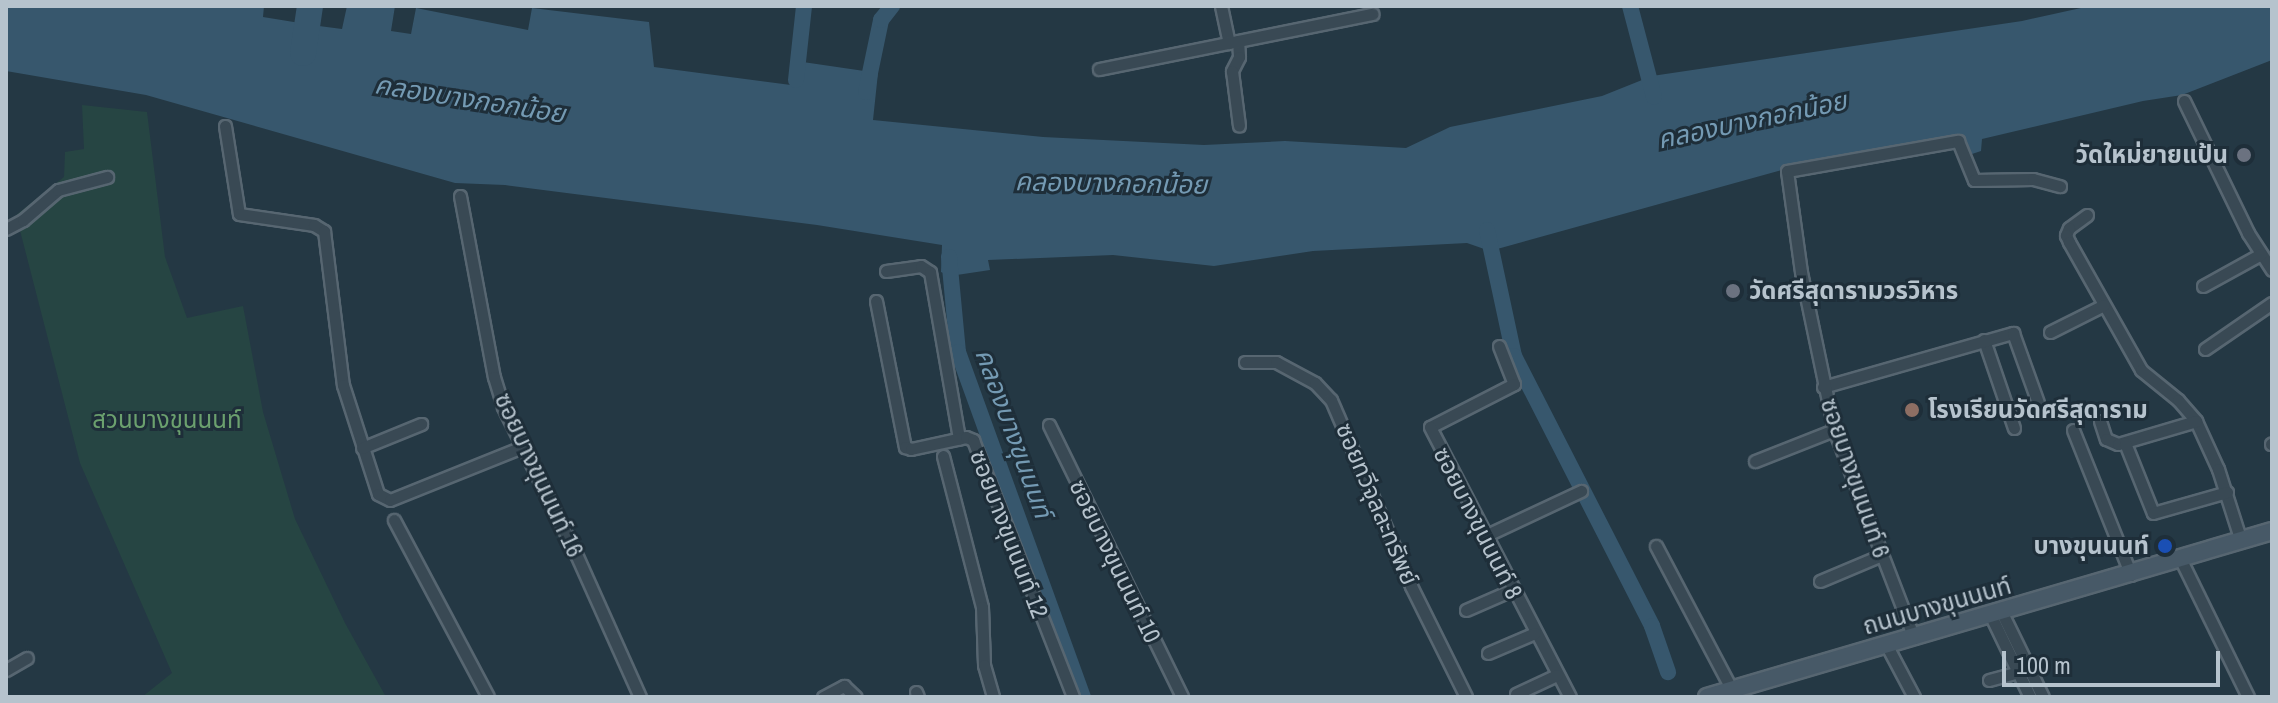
<!DOCTYPE html>
<html>
<head>
<meta charset="utf-8">
<style>
	body { margin:0 }
	#map { position:relative; width:2278px; height:703px; overflow:hidden; background:#243844; font-family:"Archivo Narrow","Noto Sans Thai",sans-serif }
	div>[style] { position:absolute }
	.green>* { inset:0; background:#264543 }
	.water>* { inset:0; background:#37576d }
	.canal>* { height:16px; margin:-8px; padding:0 8px; transform-origin:8px; border-radius:8px; background:#37576d }
	.river>* { height:26px; margin:-13px; padding:0 13px; transform-origin:13px; border-radius:13px; background:#37576d }
	.roads { filter:drop-shadow(2px 0 #576671) drop-shadow(-2px 0 #576671) drop-shadow(0 2px #576671) drop-shadow(0 -2px #576671) }
	.street>* { height:11px; margin:-5.5px; padding:0 5.5px; transform-origin:5.5px; border-radius:5.5px; background:#394954 }
	.secondary>* { height:16px; margin:-8px; padding:0 8px; transform-origin:8px; border-radius:8px; background:#475967 }
	.dots>* { width:22px; height:22px; translate:-50% -50%; box-sizing:border-box; border:4px solid #1e2e39; border-radius:50% }
	span { translate:-50% -50%; white-space:nowrap; text-align:center; line-height:1.15; -webkit-text-stroke:6px #1e2e39; paint-order:stroke }
	.poi-label { font-size:24px; color:#b6c3cd; font-weight:700 }
	.right { translate:-100% -50%; text-align:right }
	.left { translate:0 -50%; text-align:left }
	.park-label { font-size:24px; color:#6ba06e }
	.street-label { font-size:24px; color:#b6c3cd }
	.water-label { font-size:26px; color:#749ab3; font-style:italic }
	.frame { position:absolute; inset:0; border:8px solid #b6c3cd; pointer-events:none }
	.scale { position:absolute; left:2002px; top:651px; width:218px; height:36px; box-sizing:border-box; border:4px solid #b6c3cd; border-top:0; padding-left:10px; font-size:24px; line-height:28px; white-space:nowrap; color:#b6c3cd; -webkit-text-stroke:6px #1e2e39; paint-order:stroke }
</style>
</head>
<body>
<div id="map">
	<div class="green">
		<div style="clip-path:polygon(82px 105px,147px 112px,165px 257px,187px 318px,243px 306px,263px 412px,295px 519px,345px 623px,386px 697px,142px 697px,172px 673px,80px 463px,16px 215px,64px 177px,65px 152px,84px 149px)"></div>
	</div>
	<div class="water">
		<div style="clip-path:polygon(6px 6px,264px 6px,263px 17px,306px 24px,307px 18px,321px 19px,319px 26px,342px 29px,347px 6px,395px 6px,391px 31px,411px 34px,416px 8px,528px 30px,532px 8px,649px 22px,654px 67px,791px 85px,796px 61px,878px 73px,873px 120px,1043px 137px,1204px 145px,1285px 141px,1406px 148px,1450px 127px,1602px 96px,1652px 76px,2022px 21px,2090px 6px,2272px 6px,2272px 60px,2182px 95px,2143px 101px,1982px 139px,1981px 151px,1969px 155px,1962px 137px,1782px 170px,1490px 251px,1467px 243px,1313px 251px,1214px 266px,1113px 255px,988px 260px,990px 270px,950px 276px,941px 272px,942px 245px,817px 225px,505px 185px,455px 183px,146px 95px,6px 71px)"></div>
	</div>
	<div class="canal">
		<div style="left:1630px;top:6px;width:94px;rotate:75.2deg"></div>
		<div style="left:796px;top:80px;width:74px;rotate:-83.8deg"></div>
		<div style="left:866px;top:92px;width:74px;rotate:-78.2deg"></div>
		<div style="left:881px;top:20px;width:18px;rotate:-52deg"></div>
		<div style="left:1487px;top:230px;width:129px;rotate:77.9deg"></div>
		<div style="left:1514px;top:356px;width:303px;rotate:62.9deg"></div>
		<div style="left:1652px;top:626px;width:49px;rotate:70.8deg"></div>
		<div style="left:949px;top:257px;width:95px;rotate:84.6deg"></div>
		<div style="left:958px;top:352px;width:367px;rotate:70.1deg"></div>
	</div>
	<div class="river">
		<div style="left:303px;top:53px;width:48px;rotate:-81.5deg"></div>
	</div>
	<div class="roads">
		<div class="street">
			<div style="left:1221px;top:6px;width:38px;rotate:78deg"></div>
			<div style="left:1238px;top:41px;width:16px;rotate:86deg"></div>
			<div style="left:1239px;top:57px;width:16px;rotate:117deg"></div>
			<div style="left:1232px;top:71px;width:55px;rotate:82.7deg"></div>
			<div style="left:1099px;top:69px;width:279px;rotate:-11.4deg"></div>
			<div style="left:2184px;top:101px;width:147px;rotate:64.1deg"></div>
			<div style="left:2248px;top:233px;width:44px;rotate:57deg"></div>
			<div style="left:225px;top:126px;width:89px;rotate:81deg"></div>
			<div style="left:239px;top:214px;width:76px;rotate:8.3deg"></div>
			<div style="left:314px;top:225px;width:12px;rotate:31deg"></div>
			<div style="left:324px;top:231px;width:155px;rotate:83deg"></div>
			<div style="left:343px;top:385px;width:114px;rotate:72.2deg"></div>
			<div style="left:378px;top:494px;width:13px;rotate:27deg"></div>
			<div style="left:390px;top:500px;width:142px;rotate:-21.9deg"></div>
			<div style="left:460px;top:196px;width:184px;rotate:79.4deg"></div>
			<div style="left:494px;top:377px;width:31px;rotate:73deg"></div>
			<div style="left:503px;top:407px;width:164px;rotate:63.6deg"></div>
			<div style="left:576px;top:554px;width:157px;rotate:65.9deg"></div>
			<div style="left:2087px;top:215px;width:22px;rotate:144deg"></div>
			<div style="left:2069px;top:228px;width:8px;rotate:113deg"></div>
			<div style="left:2066px;top:235px;width:8px;rotate:67deg"></div>
			<div style="left:2069px;top:242px;width:147px;rotate:60.6deg"></div>
			<div style="left:2141px;top:370px;width:48px;rotate:39deg"></div>
			<div style="left:2178px;top:400px;width:28px;rotate:49deg"></div>
			<div style="left:2196px;top:421px;width:53px;rotate:65.4deg"></div>
			<div style="left:2218px;top:469px;width:76px;rotate:72.3deg"></div>
			<div style="left:6px;top:229px;width:19px;rotate:-28deg"></div>
			<div style="left:23px;top:220px;width:46px;rotate:-40.6deg"></div>
			<div style="left:58px;top:190px;width:51px;rotate:-14.9deg"></div>
			<div style="left:886px;top:271px;width:35px;rotate:-8deg"></div>
			<div style="left:921px;top:266px;width:11px;rotate:34deg"></div>
			<div style="left:930px;top:272px;width:169px;rotate:80.1deg"></div>
			<div style="left:2203px;top:286px;width:66px;rotate:-28.9deg"></div>
			<div style="left:876px;top:301px;width:149px;rotate:78.8deg"></div>
			<div style="left:905px;top:447px;width:6px;rotate:18deg"></div>
			<div style="left:911px;top:449px;width:56px;rotate:-12.3deg"></div>
			<div style="left:966px;top:437px;width:8px;rotate:23deg"></div>
			<div style="left:973px;top:440px;width:276px;rotate:68.7deg"></div>
			<div style="left:2050px;top:332px;width:60px;rotate:-26.6deg"></div>
			<div style="left:1984px;top:340px;width:93px;rotate:71.2deg"></div>
			<div style="left:1499px;top:346px;width:41px;rotate:68.5deg"></div>
			<div style="left:1514px;top:384px;width:94px;rotate:152.9deg"></div>
			<div style="left:1430px;top:427px;width:304px;rotate:62.6deg"></div>
			<div style="left:2205px;top:349px;width:81px;rotate:-34.5deg"></div>
			<div style="left:1245px;top:362px;width:31px"></div>
			<div style="left:1276px;top:362px;width:44px;rotate:28.3deg"></div>
			<div style="left:1315px;top:383px;width:23px;rotate:47deg"></div>
			<div style="left:1331px;top:400px;width:202px;rotate:66.7deg"></div>
			<div style="left:1411px;top:586px;width:124px;rotate:63.6deg"></div>
			<div style="left:1823px;top:387px;width:198px;rotate:-15.9deg"></div>
			<div style="left:2013px;top:333px;width:74px;rotate:70.3deg"></div>
			<div style="left:2100px;top:421px;width:19px;rotate:72deg"></div>
			<div style="left:2106px;top:439px;width:13px;rotate:23deg"></div>
			<div style="left:2118px;top:444px;width:81px;rotate:-16.4deg"></div>
			<div style="left:1049px;top:425px;width:303px;rotate:63.9deg"></div>
			<div style="left:2073px;top:430px;width:156px;rotate:68.2deg"></div>
			<div style="left:2125px;top:443px;width:75px;rotate:68.2deg"></div>
			<div style="left:2153px;top:513px;width:77px;rotate:-15.8deg"></div>
			<div style="left:2271px;top:444px;width:1px;rotate:-45deg"></div>
			<div style="left:362px;top:448px;width:64px;rotate:-22.1deg"></div>
			<div style="left:943px;top:456px;width:156px;rotate:75.5deg"></div>
			<div style="left:982px;top:607px;width:58px;rotate:88deg"></div>
			<div style="left:984px;top:665px;width:33px;rotate:74deg"></div>
			<div style="left:1755px;top:461px;width:85px;rotate:-21.4deg"></div>
			<div style="left:394px;top:520px;width:200px;rotate:62deg"></div>
			<div style="left:1487px;top:535px;width:104px;rotate:-25.1deg"></div>
			<div style="left:1656px;top:546px;width:163px;rotate:62.2deg"></div>
			<div style="left:2181px;top:560px;width:153px;rotate:63.9deg"></div>
			<div style="left:1820px;top:581px;width:67px;rotate:-22.8deg"></div>
			<div style="left:1466px;top:610px;width:50px;rotate:-23.5deg"></div>
			<div style="left:2002px;top:613px;width:93px;rotate:64deg"></div>
			<div style="left:1991px;top:616px;width:90px;rotate:64.3deg"></div>
			<div style="left:1914px;top:638px;width:223px;rotate:-111deg"></div>
			<div style="left:1834px;top:430px;width:161px;rotate:-101.8deg"></div>
			<div style="left:1801px;top:272px;width:102px;rotate:-97.9deg"></div>
			<div style="left:1787px;top:171px;width:174px;rotate:-10deg"></div>
			<div style="left:1958px;top:141px;width:42px;rotate:67.7deg"></div>
			<div style="left:1974px;top:180px;width:59px;rotate:-1deg"></div>
			<div style="left:2033px;top:179px;width:28px;rotate:15deg"></div>
			<div style="left:1887px;top:646px;width:58px;rotate:62.1deg"></div>
			<div style="left:1488px;top:653px;width:51px;rotate:-23.1deg"></div>
			<div style="left:6px;top:670px;width:24px;rotate:-30deg"></div>
			<div style="left:1989px;top:680px;width:30px;rotate:-15deg"></div>
			<div style="left:916px;top:692px;width:5px;rotate:68deg"></div>
			<div style="left:1516px;top:694px;width:45px;rotate:-24.9deg"></div>
			<div style="left:823px;top:697px;width:24px;rotate:-28deg"></div>
			<div style="left:844px;top:686px;width:16px;rotate:43deg"></div>
		</div>
		<div class="secondary">
			<div style="left:1707px;top:697px;width:589px;rotate:-16.37deg"></div>
		</div>
	</div>
	<div class="dots">
		<div style="left:2244px;top:155px;background:#6b7280"></div>
		<div style="left:1733px;top:291px;background:#6b7280"></div>
		<div style="left:1912px;top:410px;background:#8d6e63"></div>
		<div style="left:2165px;top:546px;background:#1a4fb4"></div>
	</div>
	<div class="poi-label">
		<span class="right" style="left:2228px;top:155px">วัดใหม่ยายแป้น</span>
		<span class="left" style="left:1749px;top:291px">วัดศรีสุดารามวรวิหาร</span>
		<span class="left" style="left:1928px;top:410px">โรงเรียนวัดศรีสุดาราม</span>
		<span class="right" style="left:2149px;top:546px">บางขุนนนท์</span>
	</div>
	<div class="park-label">
		<span style="left:167px;top:420px">สวนบางขุนนนท์</span>
	</div>
	<div class="street-label">
		<span style="left:539px;top:475px;rotate:65deg">ซอยบางขุนนนท์ 16</span>
		<span style="left:1855px;top:478px;rotate:71deg">ซอยบางขุนนนท์ 6</span>
		<span style="left:1377px;top:504px;rotate:67deg">ซอยทวีจุลละทรัพย์</span>
		<span style="left:1478px;top:523px;rotate:63deg">ซอยบางขุนนนท์ 8</span>
		<span style="left:1009px;top:534px;rotate:69deg">ซอยบางขุนนนท์ 12</span>
		<span style="left:1115px;top:561px;rotate:64deg">ซอยบางขุนนนท์ 10</span>
		<span style="left:1937px;top:606px;rotate:-16deg">ถนนบางขุนนนท์</span>
	</div>
	<div class="water-label">
		<span style="left:470px;top:99px;rotate:9deg">คลองบางกอกน้อย</span>
		<span style="left:1752px;top:120px;rotate:-12deg">คลองบางกอกน้อย</span>
		<span style="left:1111px;top:183px;rotate:1deg">คลองบางกอกน้อย</span>
		<span style="left:1014px;top:433px;rotate:70deg">คลองบางขุนนนท์</span>
	</div>
	<div class="frame"></div>
	<div class="scale">100 m</div>
</div>
</body>
</html>
